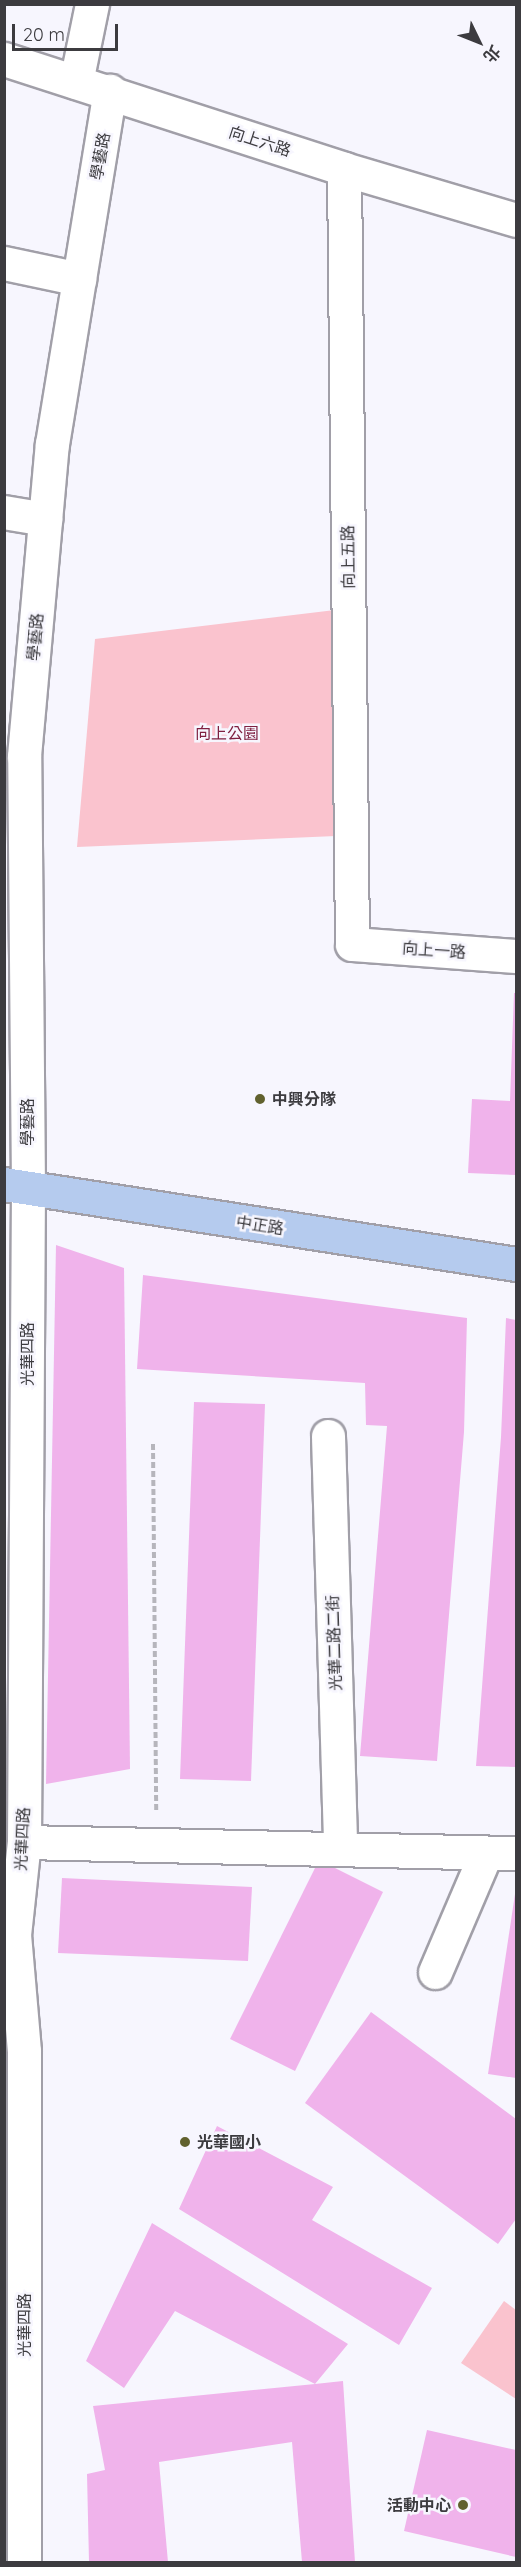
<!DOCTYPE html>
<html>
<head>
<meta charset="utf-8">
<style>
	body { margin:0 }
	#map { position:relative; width:521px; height:2567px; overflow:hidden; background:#f7f6fe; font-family:Quicksand,"Noto Sans TC",sans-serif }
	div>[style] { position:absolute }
	.green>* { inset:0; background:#fac3ce }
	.building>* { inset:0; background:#f0b3eb }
	.path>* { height:4px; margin-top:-2px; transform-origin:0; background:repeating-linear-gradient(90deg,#b6b5bc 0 6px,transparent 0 9px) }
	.roads { filter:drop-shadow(2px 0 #a19fa8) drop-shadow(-2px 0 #a19fa8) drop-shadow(0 2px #a19fa8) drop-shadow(0 -2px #a19fa8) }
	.minor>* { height:33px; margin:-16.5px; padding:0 16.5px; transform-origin:16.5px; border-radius:16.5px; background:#fff }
	.major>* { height:33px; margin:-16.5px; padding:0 16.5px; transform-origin:16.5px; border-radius:16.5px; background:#b5cbee }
	.dots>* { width:16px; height:16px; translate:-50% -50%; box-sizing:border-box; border:3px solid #f7f6fe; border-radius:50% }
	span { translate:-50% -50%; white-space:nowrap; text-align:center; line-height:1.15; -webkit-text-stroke:5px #f7f6fe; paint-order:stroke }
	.street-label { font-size:16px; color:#3c3b3f }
	.park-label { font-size:16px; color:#7f2041 }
	.poi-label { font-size:16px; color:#3c3b3f; font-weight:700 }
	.left { translate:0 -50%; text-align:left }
	.right { translate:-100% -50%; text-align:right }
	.frame { position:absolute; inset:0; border:6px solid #3c3b3f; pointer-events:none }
	.north { position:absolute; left:449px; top:12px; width:60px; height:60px; -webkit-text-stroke:4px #f7f6fe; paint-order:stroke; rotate:133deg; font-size:16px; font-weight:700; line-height:24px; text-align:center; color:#3c3b3f }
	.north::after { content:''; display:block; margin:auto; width:21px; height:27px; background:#3c3b3f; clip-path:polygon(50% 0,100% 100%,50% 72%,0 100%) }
	.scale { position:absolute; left:12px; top:24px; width:106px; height:27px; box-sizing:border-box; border:3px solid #3c3b3f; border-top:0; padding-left:8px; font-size:18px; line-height:21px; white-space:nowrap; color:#3c3b3f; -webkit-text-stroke:4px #f7f6fe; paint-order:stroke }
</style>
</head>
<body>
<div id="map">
	<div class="green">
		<div style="clip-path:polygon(335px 610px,336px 836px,77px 847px,95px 639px)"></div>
		<div style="clip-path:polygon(504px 2301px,516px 2310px,516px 2399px,461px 2363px)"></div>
	</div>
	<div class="building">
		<div style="clip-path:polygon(514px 993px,516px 993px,516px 1175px,468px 1173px,472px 1099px,510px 1101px)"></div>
		<div style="clip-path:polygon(56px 1245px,124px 1268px,130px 1769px,46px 1784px)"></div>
		<div style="clip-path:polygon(143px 1275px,467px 1318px,464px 1432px,437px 1761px,360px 1756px,387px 1426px,366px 1425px,365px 1383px,137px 1369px)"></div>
		<div style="clip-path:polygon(506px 1318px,516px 1320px,516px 1767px,476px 1766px,501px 1437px)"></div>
		<div style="clip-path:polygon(194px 1402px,265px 1404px,251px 1781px,180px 1779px)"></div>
		<div style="clip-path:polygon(319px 1860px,383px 1892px,295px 2071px,230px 2039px)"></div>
		<div style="clip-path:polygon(62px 1878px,252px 1887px,248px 1961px,58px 1953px)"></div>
		<div style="clip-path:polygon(515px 1894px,516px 1895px,516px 2078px,488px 2074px)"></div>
		<div style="clip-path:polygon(371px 2012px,516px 2119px,516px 2219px,498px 2244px,305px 2103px)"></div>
		<div style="clip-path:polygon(217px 2126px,333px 2187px,312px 2220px,432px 2288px,399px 2345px,179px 2209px)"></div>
		<div style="clip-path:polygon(152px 2223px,348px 2344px,315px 2384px,343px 2381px,355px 2562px,302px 2562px,292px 2442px,159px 2462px,168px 2562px,89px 2562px,87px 2474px,105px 2470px,93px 2406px,315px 2384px,175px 2311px,124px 2388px,86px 2361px)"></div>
		<div style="clip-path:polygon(427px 2430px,516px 2450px,516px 2557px,404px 2531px)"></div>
	</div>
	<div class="path">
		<div style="left:153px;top:1444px;width:368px;rotate:89.5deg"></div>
	</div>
	<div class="roads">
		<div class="minor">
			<div style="left:4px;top:59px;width:357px;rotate:17.9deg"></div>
			<div style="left:344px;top:169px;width:179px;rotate:16.5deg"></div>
			<div style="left:76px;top:82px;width:80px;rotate:-78.4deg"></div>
			<div style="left:344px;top:169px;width:775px;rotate:89.41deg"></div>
			<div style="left:352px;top:944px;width:164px;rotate:4.2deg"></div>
			<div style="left:4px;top:263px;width:77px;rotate:12deg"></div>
			<div style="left:4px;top:512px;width:42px;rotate:9.7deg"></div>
			<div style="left:328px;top:1436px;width:413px;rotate:88.3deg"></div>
			<div style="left:24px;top:1842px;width:492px;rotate:1.3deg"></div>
			<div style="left:435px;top:1972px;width:129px;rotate:-66.8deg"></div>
			<div style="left:24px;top:2562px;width:511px;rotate:-90deg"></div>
			<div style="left:24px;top:2051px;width:116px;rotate:-94.9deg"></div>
			<div style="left:14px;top:1935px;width:94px;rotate:-83.9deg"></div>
			<div style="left:24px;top:1842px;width:654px;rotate:-89.65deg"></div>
			<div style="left:28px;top:1188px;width:432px;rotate:-90.5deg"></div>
			<div style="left:24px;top:756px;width:313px;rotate:-84.9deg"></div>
			<div style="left:52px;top:444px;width:358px;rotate:-80.7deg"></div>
		</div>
		<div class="major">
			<div style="left:4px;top:1184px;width:518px;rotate:8.88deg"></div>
		</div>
	</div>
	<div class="dots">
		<div style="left:260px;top:1099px;background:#61612e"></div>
		<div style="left:185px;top:2142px;background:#61612e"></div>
		<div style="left:463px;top:2505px;background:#61612e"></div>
	</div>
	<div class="street-label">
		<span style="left:260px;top:141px;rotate:18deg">向上六路</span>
		<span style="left:100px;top:156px;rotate:-80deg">學藝路</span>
		<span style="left:348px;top:557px;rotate:-91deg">向上五路</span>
		<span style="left:35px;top:637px;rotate:-85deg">學藝路</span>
		<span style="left:434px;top:950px;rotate:4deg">向上一路</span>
		<span style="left:27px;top:1122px;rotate:-90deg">學藝路</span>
		<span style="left:260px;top:1225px;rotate:9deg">中正路</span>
		<span style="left:27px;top:1354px;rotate:-90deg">光華四路</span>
		<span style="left:334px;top:1643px;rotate:-92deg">光華二路二街</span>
		<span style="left:22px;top:1839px;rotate:-87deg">光華四路</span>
		<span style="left:24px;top:2325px;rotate:-90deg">光華四路</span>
	</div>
	<div class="park-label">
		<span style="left:227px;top:733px">向上公園</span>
	</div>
	<div class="poi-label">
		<span class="left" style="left:272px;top:1099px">中興分隊</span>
		<span class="left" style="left:197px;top:2142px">光華國小</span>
		<span class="right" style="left:451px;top:2505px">活動中心</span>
	</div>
	<div class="frame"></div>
	<div class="north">北</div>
	<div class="scale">20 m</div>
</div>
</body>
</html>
